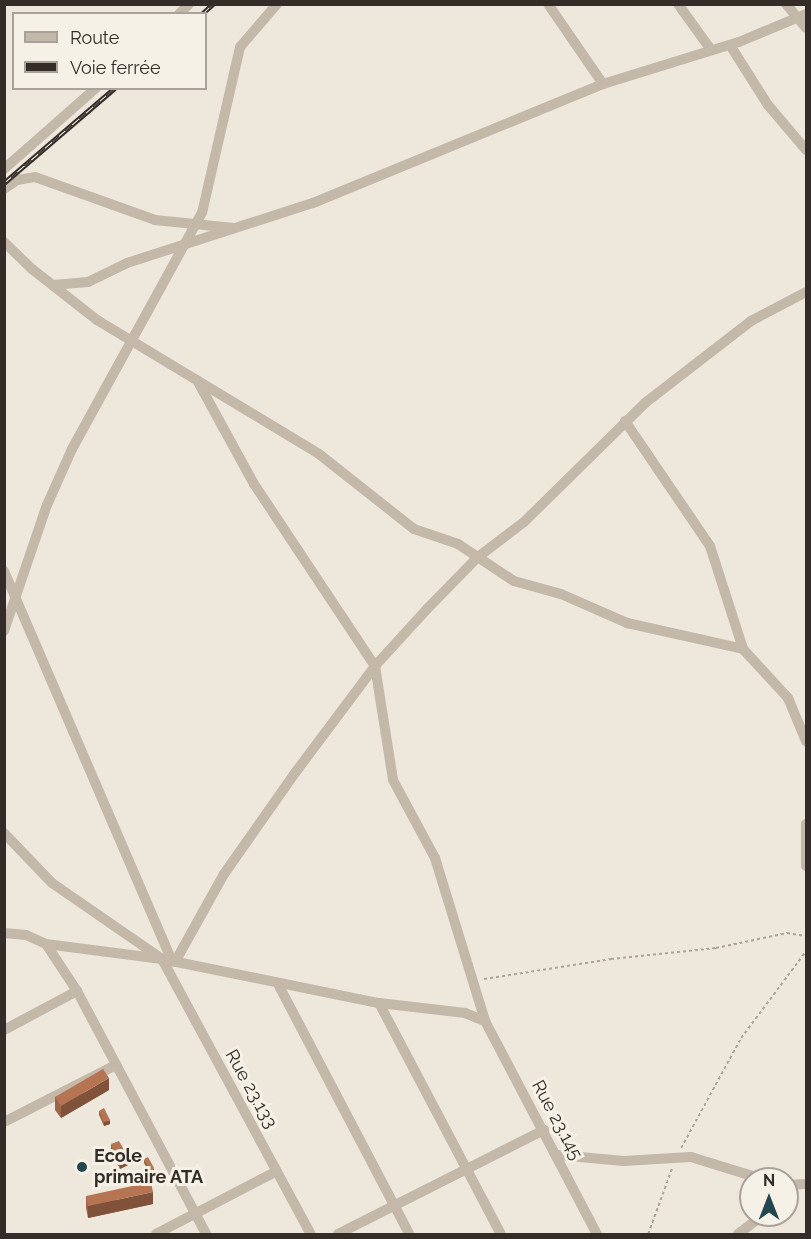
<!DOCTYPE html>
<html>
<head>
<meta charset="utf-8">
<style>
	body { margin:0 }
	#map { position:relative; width:811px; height:1239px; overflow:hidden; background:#eee7db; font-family:Raleway,sans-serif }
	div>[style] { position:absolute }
	.path>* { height:1.5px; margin-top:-0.75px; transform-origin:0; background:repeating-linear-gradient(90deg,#b0a393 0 3px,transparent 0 6px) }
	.minor>* { height:10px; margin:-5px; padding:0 5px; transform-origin:5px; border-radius:5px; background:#c4b8a9 }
	.rail>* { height:5px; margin-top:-2.5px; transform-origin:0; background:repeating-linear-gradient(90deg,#f6f1e7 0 9px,#332c28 0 18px); box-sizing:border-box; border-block:2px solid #332c28 }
	.wall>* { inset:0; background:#9c6547 }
	.shaded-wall>* { inset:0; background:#7f5239 }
	.building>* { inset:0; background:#b57552 }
	.dots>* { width:16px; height:16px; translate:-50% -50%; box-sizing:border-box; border:3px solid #f6f1e7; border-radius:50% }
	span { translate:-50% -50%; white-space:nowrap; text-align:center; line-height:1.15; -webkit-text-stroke:6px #f6f1e7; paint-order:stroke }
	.street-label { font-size:18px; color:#332c28 }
	.poi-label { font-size:18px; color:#332c28; font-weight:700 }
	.left { translate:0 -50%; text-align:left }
	.frame { position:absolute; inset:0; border:6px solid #332c28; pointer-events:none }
	.legend { position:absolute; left:12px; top:12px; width:195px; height:78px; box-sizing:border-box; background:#f6f1e7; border:2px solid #a8a29b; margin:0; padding:8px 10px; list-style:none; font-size:18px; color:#332c28 }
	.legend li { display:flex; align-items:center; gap:12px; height:30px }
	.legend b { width:30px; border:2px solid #a8a29b }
	.north { position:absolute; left:739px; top:1167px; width:60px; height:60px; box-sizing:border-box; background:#f6f1e7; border:2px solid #a8a29b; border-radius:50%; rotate:0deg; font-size:16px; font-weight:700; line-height:24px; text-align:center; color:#332c28 }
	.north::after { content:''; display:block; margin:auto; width:21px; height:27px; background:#23474e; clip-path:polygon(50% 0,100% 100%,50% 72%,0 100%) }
</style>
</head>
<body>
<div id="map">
	<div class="path">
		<div style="left:484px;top:979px;width:129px;rotate:-8.9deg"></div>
		<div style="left:611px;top:959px;width:106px;rotate:-6deg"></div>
		<div style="left:716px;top:948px;width:73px;rotate:-11.9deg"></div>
		<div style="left:787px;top:933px;width:19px;rotate:9deg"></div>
		<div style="left:681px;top:1148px;width:125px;rotate:-61.4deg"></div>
		<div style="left:741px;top:1038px;width:109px;rotate:-53.2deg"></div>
		<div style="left:648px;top:1234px;width:70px;rotate:-70deg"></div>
	</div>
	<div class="minor">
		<div style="left:548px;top:4px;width:97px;rotate:55.5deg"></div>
		<div style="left:678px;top:4px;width:57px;rotate:54.3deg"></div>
		<div style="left:786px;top:4px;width:31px;rotate:50deg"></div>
		<div style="left:179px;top:14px;width:14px;rotate:-45deg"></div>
		<div style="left:730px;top:45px;width:71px;rotate:57.7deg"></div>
		<div style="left:768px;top:105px;width:59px;rotate:49.8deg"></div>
		<div style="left:4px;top:169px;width:123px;rotate:-41.4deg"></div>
		<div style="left:4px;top:189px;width:16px;rotate:-35deg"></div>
		<div style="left:17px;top:180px;width:18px;rotate:-9deg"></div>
		<div style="left:35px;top:177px;width:127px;rotate:19.7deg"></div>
		<div style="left:155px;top:220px;width:79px;rotate:5.8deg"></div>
		<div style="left:4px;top:242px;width:39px;rotate:44deg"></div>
		<div style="left:32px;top:269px;width:83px;rotate:38.1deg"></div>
		<div style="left:97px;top:320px;width:259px;rotate:31.1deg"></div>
		<div style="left:319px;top:454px;width:121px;rotate:38.3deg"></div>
		<div style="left:414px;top:529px;width:46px;rotate:18.8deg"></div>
		<div style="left:458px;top:544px;width:67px;rotate:33.5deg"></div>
		<div style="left:514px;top:581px;width:49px;rotate:15.5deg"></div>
		<div style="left:561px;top:594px;width:72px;rotate:23.7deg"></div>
		<div style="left:627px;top:623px;width:119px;rotate:12.6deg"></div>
		<div style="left:53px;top:285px;width:35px;rotate:-5deg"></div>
		<div style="left:88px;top:282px;width:43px;rotate:-26deg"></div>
		<div style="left:127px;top:263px;width:195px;rotate:-17.9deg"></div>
		<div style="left:313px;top:203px;width:313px;rotate:-22.3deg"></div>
		<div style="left:603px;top:84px;width:142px;rotate:-17.2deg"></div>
		<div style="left:739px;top:42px;width:73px;rotate:-22.7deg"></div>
		<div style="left:197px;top:380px;width:119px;rotate:61.3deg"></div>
		<div style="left:254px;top:484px;width:219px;rotate:56.4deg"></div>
		<div style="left:375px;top:666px;width:115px;rotate:81deg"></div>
		<div style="left:393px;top:780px;width:89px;rotate:61.7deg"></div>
		<div style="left:435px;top:858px;width:170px;rotate:72.9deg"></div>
		<div style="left:485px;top:1021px;width:241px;rotate:62.3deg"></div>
		<div style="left:625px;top:421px;width:151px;rotate:55.8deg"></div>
		<div style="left:710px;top:546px;width:108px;rotate:72.2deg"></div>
		<div style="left:743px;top:649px;width:67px;rotate:47.4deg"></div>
		<div style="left:788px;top:698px;width:47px;rotate:67.3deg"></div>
		<div style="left:4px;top:571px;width:425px;rotate:66.7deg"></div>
		<div style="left:4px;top:631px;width:133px;rotate:-71.2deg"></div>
		<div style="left:47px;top:505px;width:61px;rotate:-65.9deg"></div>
		<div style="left:72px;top:449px;width:269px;rotate:-61.2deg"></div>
		<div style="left:202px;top:213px;width:170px;rotate:-77.1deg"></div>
		<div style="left:240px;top:47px;width:57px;rotate:-49.3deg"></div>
		<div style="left:806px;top:824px;width:42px;rotate:90deg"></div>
		<div style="left:4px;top:833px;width:69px;rotate:46.2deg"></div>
		<div style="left:52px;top:883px;width:134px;rotate:34.6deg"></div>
		<div style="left:162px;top:959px;width:313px;rotate:61.6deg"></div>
		<div style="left:4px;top:933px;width:22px;rotate:5deg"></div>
		<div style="left:26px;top:935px;width:22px;rotate:24deg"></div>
		<div style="left:46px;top:944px;width:117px;rotate:7.4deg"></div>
		<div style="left:162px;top:959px;width:221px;rotate:11.5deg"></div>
		<div style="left:379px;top:1003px;width:87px;rotate:6.6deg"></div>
		<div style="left:465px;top:1013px;width:22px;rotate:22deg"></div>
		<div style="left:46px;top:944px;width:56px;rotate:56.6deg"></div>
		<div style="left:77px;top:991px;width:275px;rotate:62deg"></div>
		<div style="left:175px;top:962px;width:101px;rotate:-60.9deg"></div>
		<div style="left:224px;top:874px;width:123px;rotate:-54.9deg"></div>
		<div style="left:295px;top:773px;width:134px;rotate:-53.2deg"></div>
		<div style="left:375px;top:666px;width:77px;rotate:-47.6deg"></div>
		<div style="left:427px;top:609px;width:73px;rotate:-45.6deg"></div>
		<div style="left:478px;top:557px;width:58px;rotate:-37.3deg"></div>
		<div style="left:524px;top:522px;width:170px;rotate:-44.5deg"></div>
		<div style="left:645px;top:403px;width:134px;rotate:-37.7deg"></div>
		<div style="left:751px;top:321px;width:62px;rotate:-27.8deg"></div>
		<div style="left:278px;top:984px;width:282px;rotate:62.3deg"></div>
		<div style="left:379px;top:1003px;width:261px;rotate:62.2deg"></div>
		<div style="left:4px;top:1030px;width:83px;rotate:-28.1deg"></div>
		<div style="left:4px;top:1122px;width:126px;rotate:-27deg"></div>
		<div style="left:558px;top:1155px;width:66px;rotate:5.2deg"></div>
		<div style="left:624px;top:1161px;width:67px;rotate:-3.4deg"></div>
		<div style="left:691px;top:1157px;width:74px;rotate:17.2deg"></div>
		<div style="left:787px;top:1185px;width:19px;rotate:-3deg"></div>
		<div style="left:156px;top:1234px;width:136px;rotate:-27.5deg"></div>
		<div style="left:338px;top:1234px;width:231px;rotate:-26.8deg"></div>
		<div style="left:738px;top:1234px;width:31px;rotate:-37deg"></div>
	</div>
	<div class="rail">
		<div style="left:202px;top:14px;width:15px;rotate:-42deg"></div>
		<div style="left:4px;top:183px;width:146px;rotate:-40.6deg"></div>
	</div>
	<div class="wall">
		<div style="clip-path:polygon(109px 1090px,61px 1118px,55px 1110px,55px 1097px)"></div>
		<div style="clip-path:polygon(99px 1111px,110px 1124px,104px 1126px,99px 1115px)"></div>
		<div style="clip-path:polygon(111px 1144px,128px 1165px,120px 1169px,111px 1153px)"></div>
		<div style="clip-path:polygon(144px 1159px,154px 1173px,151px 1175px,144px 1163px)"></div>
		<div style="clip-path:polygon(86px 1196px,153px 1204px,88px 1218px,86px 1208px)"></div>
	</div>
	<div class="shaded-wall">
		<div style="clip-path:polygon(109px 1078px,109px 1090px,61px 1118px,61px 1106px)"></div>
		<div style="clip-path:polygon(110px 1120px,110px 1124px,104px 1126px,104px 1122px)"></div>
		<div style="clip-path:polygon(128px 1157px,128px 1165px,120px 1169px,120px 1161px)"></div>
		<div style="clip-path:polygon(154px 1168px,154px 1173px,151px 1175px,151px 1171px)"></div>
		<div style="clip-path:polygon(153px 1192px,153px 1204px,88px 1218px,88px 1206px)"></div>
	</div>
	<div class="building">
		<div style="clip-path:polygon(103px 1069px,109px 1078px,61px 1106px,55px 1097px)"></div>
		<div style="clip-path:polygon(104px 1108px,110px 1120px,104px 1122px,99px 1111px)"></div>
		<div style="clip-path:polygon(119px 1141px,128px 1157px,120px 1161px,111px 1144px)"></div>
		<div style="clip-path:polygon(148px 1157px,154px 1168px,151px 1171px,144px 1159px)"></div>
		<div style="clip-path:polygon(151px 1182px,153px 1192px,88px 1206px,86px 1196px)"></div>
	</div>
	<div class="dots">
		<div style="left:82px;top:1167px;background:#23474e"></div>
	</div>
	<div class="street-label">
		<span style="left:251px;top:1089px;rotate:61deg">Rue 23.133</span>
		<span style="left:557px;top:1120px;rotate:62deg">Rue 23.145</span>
	</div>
	<div class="poi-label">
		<span class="left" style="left:94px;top:1167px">Ecole<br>primaire ATA</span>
	</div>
	<div class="frame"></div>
	<ul class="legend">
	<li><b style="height:8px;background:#c4b8a9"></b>Route</li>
	<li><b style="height:8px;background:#332c28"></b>Voie ferrée</li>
	</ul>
	<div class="north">N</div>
</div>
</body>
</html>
